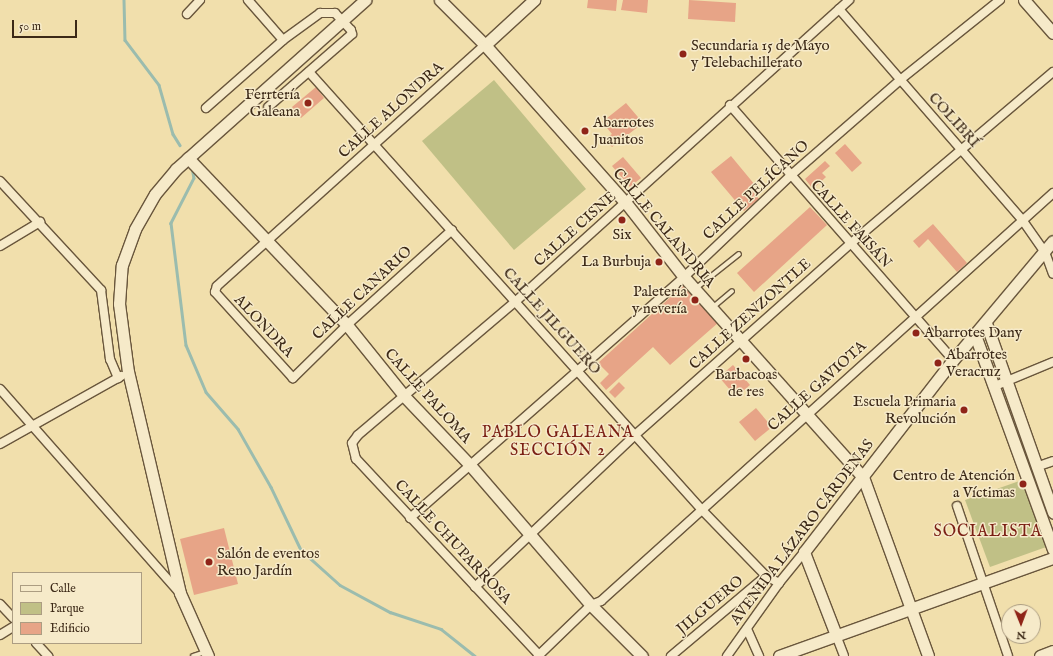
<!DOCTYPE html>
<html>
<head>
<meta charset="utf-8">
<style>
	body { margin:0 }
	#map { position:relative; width:1053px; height:656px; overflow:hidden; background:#f1dfac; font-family:"IM FELL English",serif }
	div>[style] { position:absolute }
	.green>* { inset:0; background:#c0c086 }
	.stream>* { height:2.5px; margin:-1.25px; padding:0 1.25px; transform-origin:1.25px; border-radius:1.25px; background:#9bbcae }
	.building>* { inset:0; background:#e7a487 }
	.roads { filter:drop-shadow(1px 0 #69563c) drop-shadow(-1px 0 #69563c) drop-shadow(0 1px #69563c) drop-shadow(0 -1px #69563c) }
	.lane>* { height:4px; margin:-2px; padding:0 2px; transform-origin:2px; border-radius:2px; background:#f6eac9 }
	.street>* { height:8px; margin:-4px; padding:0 4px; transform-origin:4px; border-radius:4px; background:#f6eac9 }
	.secondary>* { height:11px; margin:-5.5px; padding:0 5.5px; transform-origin:5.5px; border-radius:5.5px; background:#f6eac9 }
	.dots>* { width:11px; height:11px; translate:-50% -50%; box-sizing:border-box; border:2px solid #f6eac9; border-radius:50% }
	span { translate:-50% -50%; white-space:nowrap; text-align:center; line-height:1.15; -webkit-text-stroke:3px #f6eac9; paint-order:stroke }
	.poi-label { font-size:15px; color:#3c2917 }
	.left { translate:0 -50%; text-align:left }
	.right { translate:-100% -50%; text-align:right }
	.street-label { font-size:15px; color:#3c2917 }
	.neighbourhood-label { font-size:16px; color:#7a1f14; letter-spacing:1px }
	.legend { position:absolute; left:12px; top:572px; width:130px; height:72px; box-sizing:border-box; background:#f6eac9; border:1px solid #ac9d82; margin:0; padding:5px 7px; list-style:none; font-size:12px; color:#3c2917 }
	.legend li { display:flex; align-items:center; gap:8px; height:20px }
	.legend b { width:20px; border:1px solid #ac9d82 }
	.north { position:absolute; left:1001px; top:604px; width:40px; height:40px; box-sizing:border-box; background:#f6eac9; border:1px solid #ac9d82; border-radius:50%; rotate:179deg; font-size:11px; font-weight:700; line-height:16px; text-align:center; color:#3c2917 }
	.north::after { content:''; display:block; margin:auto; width:14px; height:18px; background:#8f2418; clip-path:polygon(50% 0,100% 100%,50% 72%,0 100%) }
	.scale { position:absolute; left:12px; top:20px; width:65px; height:18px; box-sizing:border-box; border:2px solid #3c2917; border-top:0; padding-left:5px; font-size:12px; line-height:14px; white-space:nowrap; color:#3c2917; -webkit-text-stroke:3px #f6eac9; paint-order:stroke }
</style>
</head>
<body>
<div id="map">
	<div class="green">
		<div style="clip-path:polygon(494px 80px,586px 189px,514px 250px,422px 141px)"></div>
		<div style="clip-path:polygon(1025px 479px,1049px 546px,990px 567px,965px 500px)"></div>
	</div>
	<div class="stream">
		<div style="left:124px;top:0;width:40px;rotate:88.6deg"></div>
		<div style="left:125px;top:40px;width:56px;rotate:52.9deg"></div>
		<div style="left:159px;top:85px;width:51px;rotate:74.1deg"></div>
		<div style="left:173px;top:134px;width:13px;rotate:58deg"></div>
		<div style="left:192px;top:167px;width:11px;rotate:80deg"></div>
		<div style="left:194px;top:178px;width:51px;rotate:117.1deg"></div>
		<div style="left:171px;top:223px;width:123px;rotate:83deg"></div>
		<div style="left:186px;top:345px;width:51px;rotate:66.9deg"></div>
		<div style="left:206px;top:392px;width:49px;rotate:49.1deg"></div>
		<div style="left:238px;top:429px;width:67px;rotate:60.4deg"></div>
		<div style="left:271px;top:487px;width:70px;rotate:64.5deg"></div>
		<div style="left:301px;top:550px;width:52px;rotate:41.9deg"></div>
		<div style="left:340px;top:585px;width:57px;rotate:28.4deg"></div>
		<div style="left:390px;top:612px;width:54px;rotate:18.4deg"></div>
		<div style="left:441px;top:629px;width:43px;rotate:38.5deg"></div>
	</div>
	<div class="building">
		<div style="clip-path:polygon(588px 0,617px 0,616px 11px,587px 8px)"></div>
		<div style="clip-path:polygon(623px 0,648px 0,647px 13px,621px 10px)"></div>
		<div style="clip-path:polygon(689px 0,736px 3px,735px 22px,688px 19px)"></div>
		<div style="clip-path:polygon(316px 87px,324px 98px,301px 118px,292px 107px)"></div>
		<div style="clip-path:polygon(626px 103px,643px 123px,612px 147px,605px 139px,612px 134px,602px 122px)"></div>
		<div style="clip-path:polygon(845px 144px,862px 163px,852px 172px,835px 153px)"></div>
		<div style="clip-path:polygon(731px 156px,755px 185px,751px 189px,759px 199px,744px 211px,711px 172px)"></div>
		<div style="clip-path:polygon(623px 157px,641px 178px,630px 187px,612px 166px)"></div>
		<div style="clip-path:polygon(825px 161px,830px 166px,822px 173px,826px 177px,813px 189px,805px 179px)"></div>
		<div style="clip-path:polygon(810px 207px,827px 225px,754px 292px,737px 273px)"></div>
		<div style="clip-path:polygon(933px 224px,967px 263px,957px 272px,928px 239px,919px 248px,913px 241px)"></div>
		<div style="clip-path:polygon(685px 284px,719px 322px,670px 365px,653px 347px,606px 390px,600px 383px,609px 374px,598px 363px)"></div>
		<div style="clip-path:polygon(733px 365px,750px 385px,736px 397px,719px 377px)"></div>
		<div style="clip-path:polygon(619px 382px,625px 388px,615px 398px,609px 392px)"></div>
		<div style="clip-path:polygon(756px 408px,772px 427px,755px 441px,739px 422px)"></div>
		<div style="clip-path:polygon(224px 528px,238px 584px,194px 595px,180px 539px)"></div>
	</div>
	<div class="roads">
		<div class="lane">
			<div style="left:695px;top:289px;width:56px;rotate:-38.5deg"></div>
			<div style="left:712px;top:308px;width:26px;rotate:-40deg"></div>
			<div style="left:193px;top:656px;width:13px;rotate:-18deg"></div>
		</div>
		<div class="street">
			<div style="left:248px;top:0;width:53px;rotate:48.8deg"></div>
			<div style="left:839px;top:9px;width:281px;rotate:49deg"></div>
			<div style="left:1023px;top:221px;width:38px;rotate:55deg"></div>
			<div style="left:1045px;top:252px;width:23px;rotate:70deg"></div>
			<div style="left:187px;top:14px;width:19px;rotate:-47deg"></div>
			<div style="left:309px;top:72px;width:588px;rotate:48.1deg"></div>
			<div style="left:702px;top:510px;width:92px;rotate:45.9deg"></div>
			<div style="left:766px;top:576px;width:15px;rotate:28deg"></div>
			<div style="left:730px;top:105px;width:339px;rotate:48.8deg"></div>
			<div style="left:206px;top:108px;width:103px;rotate:-41.4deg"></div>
			<div style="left:283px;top:40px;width:46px;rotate:-36.1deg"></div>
			<div style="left:320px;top:13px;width:15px"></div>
			<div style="left:335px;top:13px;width:23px;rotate:47deg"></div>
			<div style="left:351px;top:30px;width:4px;rotate:76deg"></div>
			<div style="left:352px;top:34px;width:111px;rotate:139deg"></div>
			<div style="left:0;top:181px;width:149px;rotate:47.2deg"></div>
			<div style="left:101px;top:290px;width:70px;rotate:82.6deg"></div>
			<div style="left:110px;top:359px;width:21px;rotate:67deg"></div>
			<div style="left:452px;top:230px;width:142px;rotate:137.9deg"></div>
			<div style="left:347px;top:325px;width:76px;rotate:135.5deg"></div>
			<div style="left:293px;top:378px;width:116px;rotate:-132.2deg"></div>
			<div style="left:215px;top:292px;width:6px;rotate:-72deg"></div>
			<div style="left:217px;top:286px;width:360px;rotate:-42deg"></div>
			<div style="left:0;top:246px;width:47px;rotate:-31deg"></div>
			<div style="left:995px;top:386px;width:63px;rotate:-22.5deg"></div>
			<div style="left:0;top:389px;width:269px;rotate:48.6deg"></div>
			<div style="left:0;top:444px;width:139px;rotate:-29.3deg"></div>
			<div style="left:1036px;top:467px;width:18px;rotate:-19deg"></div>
			<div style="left:957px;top:506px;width:158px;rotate:71.2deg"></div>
			<div style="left:410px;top:518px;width:365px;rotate:-41.3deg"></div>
			<div style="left:684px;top:277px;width:146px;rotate:-43.6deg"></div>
			<div style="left:790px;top:176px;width:146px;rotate:-41.1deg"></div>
			<div style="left:900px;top:80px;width:128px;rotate:-38.7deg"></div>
			<div style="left:475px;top:587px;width:221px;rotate:-43.5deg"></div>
			<div style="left:635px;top:435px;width:288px;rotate:-41.6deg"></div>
			<div style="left:850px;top:244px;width:266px;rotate:-40.3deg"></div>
			<div style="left:0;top:604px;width:19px;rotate:47deg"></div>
			<div style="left:747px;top:629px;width:30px;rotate:66deg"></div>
			<div style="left:0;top:635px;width:15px;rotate:-32deg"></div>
			<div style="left:836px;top:635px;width:22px;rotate:69deg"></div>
			<div style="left:36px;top:643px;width:18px;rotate:47deg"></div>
			<div style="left:538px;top:656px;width:74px;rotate:-43.9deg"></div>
			<div style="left:591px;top:605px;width:11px;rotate:-22deg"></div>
			<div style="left:601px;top:601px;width:609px;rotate:-42.07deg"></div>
			<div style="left:540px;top:656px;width:270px;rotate:-133deg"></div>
			<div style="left:356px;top:459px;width:16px;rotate:-104deg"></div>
			<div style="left:352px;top:443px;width:10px;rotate:-53deg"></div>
			<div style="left:358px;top:435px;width:207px;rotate:-40.3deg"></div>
			<div style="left:516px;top:301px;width:449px;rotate:-42.1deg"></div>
			<div style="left:671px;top:656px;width:124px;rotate:-40.1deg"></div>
			<div style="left:727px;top:656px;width:90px;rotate:-54.5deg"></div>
			<div style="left:779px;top:583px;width:40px;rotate:-51deg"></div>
		</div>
		<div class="secondary">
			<div style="left:440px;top:0;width:64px;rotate:45deg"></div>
			<div style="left:485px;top:45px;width:212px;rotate:48.3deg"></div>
			<div style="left:626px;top:203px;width:94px;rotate:51.9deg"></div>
			<div style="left:684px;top:277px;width:268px;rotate:48.2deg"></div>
			<div style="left:863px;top:477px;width:190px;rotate:70deg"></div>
			<div style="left:1024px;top:0;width:44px;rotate:48.7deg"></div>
			<div style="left:485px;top:45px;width:67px;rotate:-42.6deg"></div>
			<div style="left:188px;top:158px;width:231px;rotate:46.4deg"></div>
			<div style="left:347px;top:325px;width:92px;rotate:51.1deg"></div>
			<div style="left:405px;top:397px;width:94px;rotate:46.3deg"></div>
			<div style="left:470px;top:465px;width:185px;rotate:49.2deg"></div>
			<div style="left:591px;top:605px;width:72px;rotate:45deg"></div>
			<div style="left:986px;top:323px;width:201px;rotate:70.5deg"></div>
			<div style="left:975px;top:335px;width:228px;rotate:70deg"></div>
			<div style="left:836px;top:635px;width:89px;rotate:-111.1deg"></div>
			<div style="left:804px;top:552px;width:243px;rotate:-52.2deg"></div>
			<div style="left:953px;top:360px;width:155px;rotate:-50deg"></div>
			<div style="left:208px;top:656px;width:69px;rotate:-114deg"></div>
			<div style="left:180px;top:593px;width:227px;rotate:-103.2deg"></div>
			<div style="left:128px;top:372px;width:69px;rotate:-97.5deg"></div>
			<div style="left:119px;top:304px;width:39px;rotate:-86deg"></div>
			<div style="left:122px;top:265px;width:38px;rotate:-70deg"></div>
			<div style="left:135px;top:229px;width:40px;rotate:-60.3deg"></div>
			<div style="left:155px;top:194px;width:33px;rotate:-50deg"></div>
			<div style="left:176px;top:169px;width:254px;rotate:-41.8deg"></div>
			<div style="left:779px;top:656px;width:291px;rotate:-19.7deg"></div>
			<div style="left:1040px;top:656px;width:14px;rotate:-21deg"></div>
		</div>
	</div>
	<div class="dots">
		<div style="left:683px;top:54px;background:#8f2418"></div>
		<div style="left:308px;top:103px;background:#8f2418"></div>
		<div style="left:585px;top:131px;background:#8f2418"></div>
		<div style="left:622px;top:220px;background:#8f2418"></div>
		<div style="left:659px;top:262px;background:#8f2418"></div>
		<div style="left:695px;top:300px;background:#8f2418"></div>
		<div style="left:916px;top:333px;background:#8f2418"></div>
		<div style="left:746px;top:359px;background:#8f2418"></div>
		<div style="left:938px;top:363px;background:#8f2418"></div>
		<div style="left:964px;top:410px;background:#8f2418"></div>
		<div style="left:1023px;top:484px;background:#8f2418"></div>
		<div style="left:209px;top:562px;background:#8f2418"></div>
	</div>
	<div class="poi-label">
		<span class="left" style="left:691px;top:54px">Secundaria 15 de Mayo<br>y Telebachillerato</span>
		<span class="right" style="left:300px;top:103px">Ferrtería<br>Galeana</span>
		<span class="left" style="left:593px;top:131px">Abarrotes<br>Juanitos</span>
		<span style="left:622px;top:235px">Six</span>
		<span class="right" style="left:651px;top:262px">La Burbuja</span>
		<span class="right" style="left:687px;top:300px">Paletería<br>y nevería</span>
		<span class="left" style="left:924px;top:333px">Abarrotes Dany</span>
		<span class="left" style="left:946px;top:363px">Abarrotes<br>Veracruz</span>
		<span style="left:746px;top:383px">Barbacoas<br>de res</span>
		<span class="right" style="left:956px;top:410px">Escuela Primaria<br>Revolución</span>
		<span class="right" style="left:1015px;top:484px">Centro de Atención<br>a Víctimas</span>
		<span class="left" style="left:217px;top:562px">Salón de eventos<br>Reno Jardín</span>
	</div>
	<div class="street-label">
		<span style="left:391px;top:110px;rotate:-42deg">CALLE ALONDRA</span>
		<span style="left:954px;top:120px;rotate:48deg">COLIBRÍ</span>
		<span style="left:756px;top:190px;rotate:-43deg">CALLE PELÍCANO</span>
		<span style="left:851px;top:224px;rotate:48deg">CALLE FAISÁN</span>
		<span style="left:664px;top:228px;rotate:50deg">CALLE CALANDRIA</span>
		<span style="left:575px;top:229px;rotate:-42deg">CALLE CISNE</span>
		<span style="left:362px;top:293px;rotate:-43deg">CALLE CANARIO</span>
		<span style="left:750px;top:314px;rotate:-42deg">CALLE ZENZONTLE</span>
		<span style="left:552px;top:321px;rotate:48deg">CALLE JILGUERO</span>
		<span style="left:264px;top:326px;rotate:47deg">ALONDRA</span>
		<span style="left:817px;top:386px;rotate:-42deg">CALLE GAVIOTA</span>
		<span style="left:428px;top:396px;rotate:48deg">CALLE PALOMA</span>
		<span style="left:802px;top:532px;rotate:-53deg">AVENIDA LÁZARO CÁRDENAS</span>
		<span style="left:453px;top:542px;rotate:47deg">CALLE CHUPARROSA</span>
		<span style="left:710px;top:605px;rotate:-40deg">JILGUERO</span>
	</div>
	<div class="neighbourhood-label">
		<span style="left:558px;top:442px">PABLO GALEANA<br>SECCIÓN 2</span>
		<span style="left:988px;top:532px">SOCIALISTA</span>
	</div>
	<ul class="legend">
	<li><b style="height:5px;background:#f6eac9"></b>Calle</li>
	<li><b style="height:11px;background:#c0c086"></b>Parque</li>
	<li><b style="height:11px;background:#e7a487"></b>Edificio</li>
	</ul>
	<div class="north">N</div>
	<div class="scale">50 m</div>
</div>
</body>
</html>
